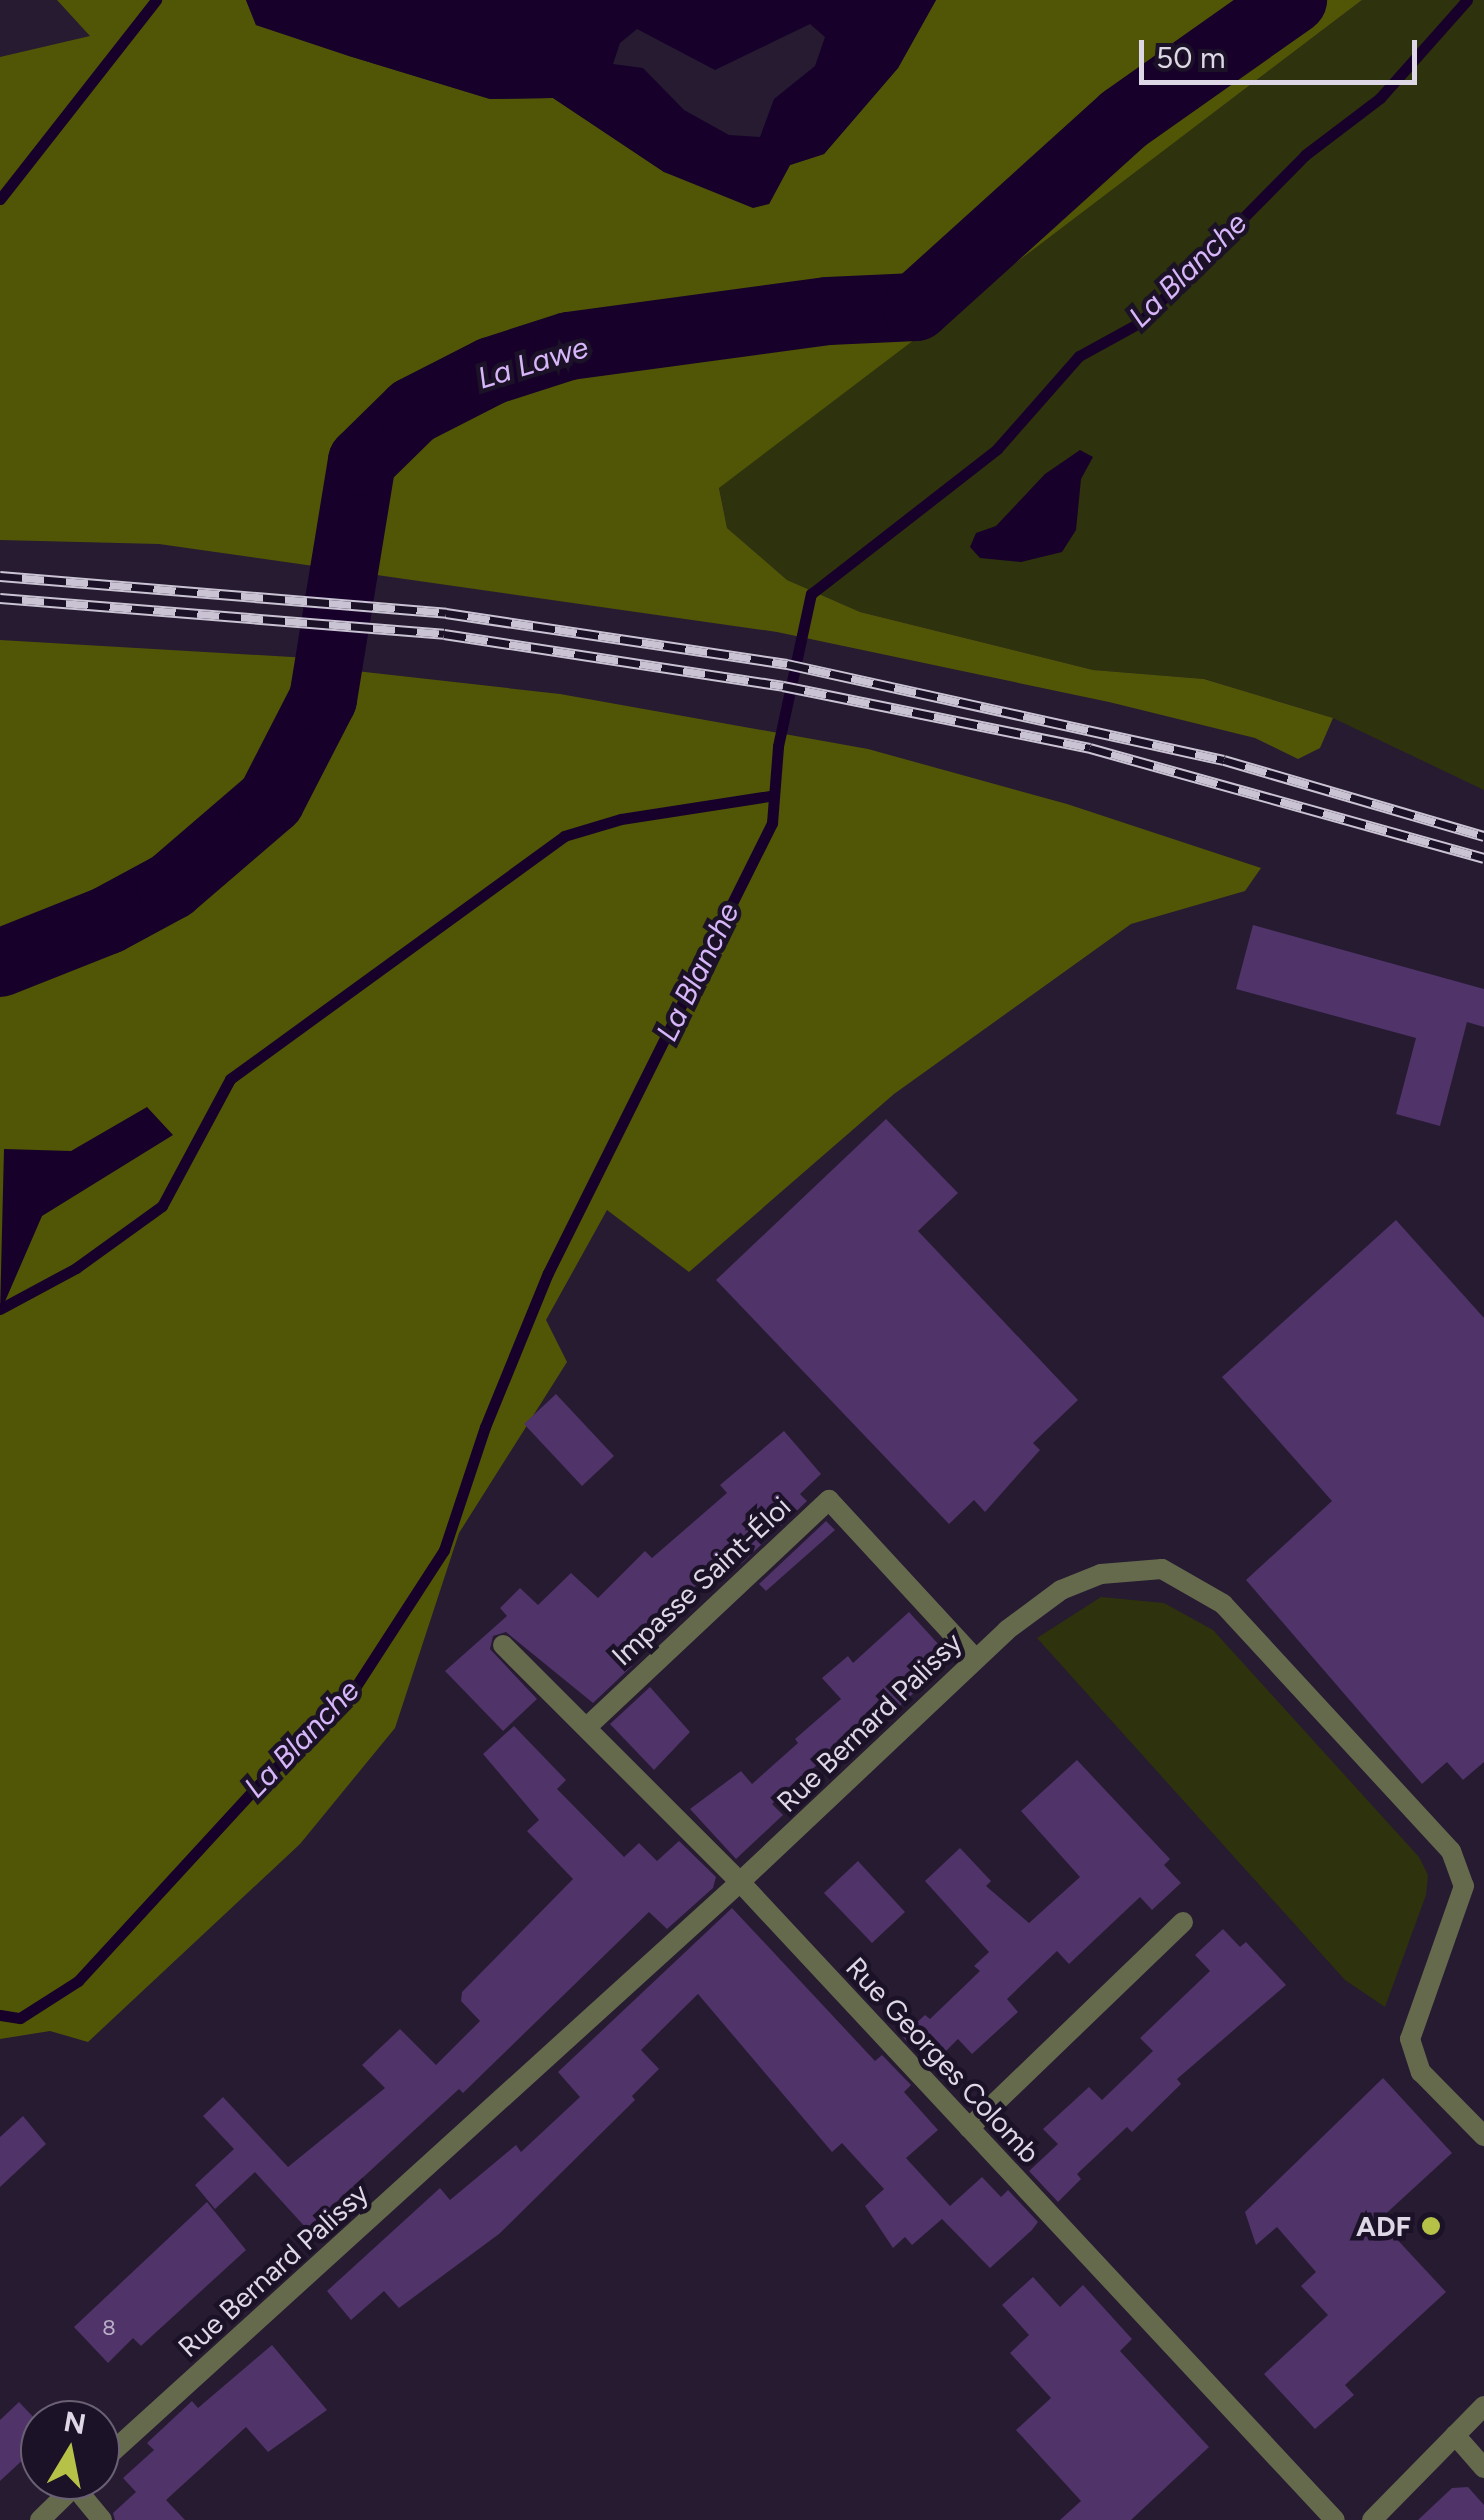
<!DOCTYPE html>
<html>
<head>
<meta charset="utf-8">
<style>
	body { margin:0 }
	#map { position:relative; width:1484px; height:2520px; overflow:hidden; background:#261b31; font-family:Figtree,sans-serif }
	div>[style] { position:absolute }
	.green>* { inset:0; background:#2e320d }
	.forest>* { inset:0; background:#505606 }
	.water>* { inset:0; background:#17002a }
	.stream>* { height:11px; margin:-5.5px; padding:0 5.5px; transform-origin:5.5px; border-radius:5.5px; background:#17002a }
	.river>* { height:68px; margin:-34px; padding:0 34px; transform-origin:34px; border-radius:34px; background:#17002a }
	.building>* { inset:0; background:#4f3369 }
	.street>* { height:20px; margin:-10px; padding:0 10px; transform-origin:10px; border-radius:10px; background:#666a4d }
	.rail>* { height:11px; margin-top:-5.5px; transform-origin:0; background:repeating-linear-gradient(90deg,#1c1227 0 22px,#c9c3d3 0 44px); box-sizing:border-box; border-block:2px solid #c9c3d3 }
	.dots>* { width:28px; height:28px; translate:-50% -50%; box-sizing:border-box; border:5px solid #1c1227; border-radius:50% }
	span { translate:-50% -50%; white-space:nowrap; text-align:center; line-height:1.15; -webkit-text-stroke:9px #1c1227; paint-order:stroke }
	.number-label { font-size:22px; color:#baaec7 }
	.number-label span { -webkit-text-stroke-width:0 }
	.street-label { font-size:28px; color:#ddd7e6 }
	.poi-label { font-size:28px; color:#ddd7e6; font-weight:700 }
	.right { translate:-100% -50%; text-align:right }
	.water-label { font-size:30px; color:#d6b5f9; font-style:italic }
	.north { position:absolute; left:20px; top:2400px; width:100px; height:100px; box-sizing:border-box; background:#1c1227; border:2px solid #696173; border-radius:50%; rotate:10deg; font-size:28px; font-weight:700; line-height:40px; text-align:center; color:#ddd7e6 }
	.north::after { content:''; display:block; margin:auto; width:35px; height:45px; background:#b6c148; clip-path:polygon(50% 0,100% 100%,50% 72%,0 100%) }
	.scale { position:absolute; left:1139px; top:40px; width:278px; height:45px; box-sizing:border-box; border:5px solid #ddd7e6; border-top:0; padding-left:12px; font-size:30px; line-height:35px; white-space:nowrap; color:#ddd7e6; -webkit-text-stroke:8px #1c1227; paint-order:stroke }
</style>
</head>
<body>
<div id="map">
	<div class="green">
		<div style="clip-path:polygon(1362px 0,1484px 0,1484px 790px,1333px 718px,1205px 679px,1093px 670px,860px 612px,787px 580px,727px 528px,719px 487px)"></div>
		<div style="clip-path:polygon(1101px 1597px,1164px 1603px,1213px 1630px,1419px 1857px,1428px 1875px,1426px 1895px,1385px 2007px,1345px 1980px,1037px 1638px)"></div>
	</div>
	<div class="forest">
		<div style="clip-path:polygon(57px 0,246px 0,256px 25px,349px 56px,490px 99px,553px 98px,664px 172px,769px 204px,790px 165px,824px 154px,898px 68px,936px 0,1362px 0,719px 488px,727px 528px,787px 580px,860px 612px,1093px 670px,1204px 679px,1333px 718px,1320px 748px,1298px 759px,1255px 738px,1109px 702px,777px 632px,159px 544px,0 540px,0 57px,90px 36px)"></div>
		<div style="clip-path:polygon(0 640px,309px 658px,347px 670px,560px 694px,868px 749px,1067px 804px,1261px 868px,1245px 891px,1131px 924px,894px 1094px,689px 1272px,607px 1210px,546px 1320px,567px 1362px,459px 1533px,395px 1728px,300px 1844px,88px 2042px,50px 2031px,0 2039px)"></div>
	</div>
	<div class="water">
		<div style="clip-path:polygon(evenodd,246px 0,936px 0,898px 68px,824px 154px,790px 165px,769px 204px,753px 208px,664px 172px,553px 98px,490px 99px,349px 56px,256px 25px,246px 0,810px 24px,825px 37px,815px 66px,774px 99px,760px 137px,729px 135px,684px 110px,643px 68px,613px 64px,620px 43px,637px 29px,715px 70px,810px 24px)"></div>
		<div style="clip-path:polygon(1080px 450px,1093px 457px,1081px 479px,1076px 530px,1062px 552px,1021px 562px,980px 558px,970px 547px,976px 533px,996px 526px,1045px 474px)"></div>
		<div style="clip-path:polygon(147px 1107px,173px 1135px,42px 1216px,0 1313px,4px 1149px,71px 1151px)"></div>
	</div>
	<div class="stream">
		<div style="left:0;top:199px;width:253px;rotate:-51.9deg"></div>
		<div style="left:0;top:1309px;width:86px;rotate:-28.3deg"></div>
		<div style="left:76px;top:1268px;width:106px;rotate:-35.8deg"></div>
		<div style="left:162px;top:1206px;width:144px;rotate:-61.8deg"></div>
		<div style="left:230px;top:1079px;width:413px;rotate:-36deg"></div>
		<div style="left:564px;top:836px;width:59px;rotate:-16.6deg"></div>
		<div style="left:621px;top:819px;width:151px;rotate:-8.8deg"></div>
		<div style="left:0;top:2015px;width:20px;rotate:9deg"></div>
		<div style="left:20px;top:2018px;width:69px;rotate:-32.5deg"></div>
		<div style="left:78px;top:1981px;width:273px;rotate:-47.4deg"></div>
		<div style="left:263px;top:1780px;width:116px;rotate:-43.6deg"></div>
		<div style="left:347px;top:1700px;width:179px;rotate:-57.1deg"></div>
		<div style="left:444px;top:1550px;width:130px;rotate:-71.6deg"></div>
		<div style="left:485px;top:1427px;width:166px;rotate:-67.8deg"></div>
		<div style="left:548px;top:1273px;width:503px;rotate:-63.54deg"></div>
		<div style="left:772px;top:823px;width:77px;rotate:-85.5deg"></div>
		<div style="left:778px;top:746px;width:156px;rotate:-77.8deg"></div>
		<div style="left:811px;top:594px;width:236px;rotate:-37.9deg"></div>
		<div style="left:997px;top:449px;width:124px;rotate:-48.6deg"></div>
		<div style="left:1079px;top:356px;width:68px;rotate:-28.8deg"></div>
		<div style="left:1139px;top:323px;width:236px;rotate:-45.3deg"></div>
		<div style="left:1305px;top:155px;width:94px;rotate:-37.2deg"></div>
		<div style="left:1380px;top:98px;width:131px;rotate:-48.4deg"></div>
	</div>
	<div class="river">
		<div style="left:0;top:963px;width:116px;rotate:-21.7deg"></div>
		<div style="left:108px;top:920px;width:72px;rotate:-28.4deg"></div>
		<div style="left:171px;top:886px;width:132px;rotate:-40.7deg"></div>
		<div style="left:271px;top:800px;width:114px;rotate:-62.8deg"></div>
		<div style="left:323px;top:699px;width:241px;rotate:-80.7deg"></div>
		<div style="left:362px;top:461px;width:71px;rotate:-44.4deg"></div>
		<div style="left:413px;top:411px;width:88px;rotate:-27.1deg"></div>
		<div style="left:491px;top:371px;width:82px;rotate:-17.8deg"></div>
		<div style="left:569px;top:346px;width:261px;rotate:-7.7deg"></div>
		<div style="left:828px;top:311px;width:88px;rotate:-2.6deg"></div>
		<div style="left:916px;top:307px;width:280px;rotate:-42.1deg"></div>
		<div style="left:1124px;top:119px;width:207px;rotate:-35.2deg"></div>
	</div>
	<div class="building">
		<div style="clip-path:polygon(1253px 925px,1484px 989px,1484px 1027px,1467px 1022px,1440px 1126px,1396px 1114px,1416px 1038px,1236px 989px)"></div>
		<div style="clip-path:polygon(886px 1119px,958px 1193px,918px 1231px,1078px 1400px,1033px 1443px,1040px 1450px,985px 1512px,974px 1500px,949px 1524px,716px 1280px)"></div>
		<div style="clip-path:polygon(1396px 1220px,1484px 1318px,1484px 1762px,1463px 1780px,1447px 1762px,1422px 1784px,1246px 1580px,1332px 1501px,1222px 1377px)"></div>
		<div style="clip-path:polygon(556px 1394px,614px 1456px,582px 1486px,524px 1424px)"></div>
		<div style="clip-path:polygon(784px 1431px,821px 1474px,800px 1494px,807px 1501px,741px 1564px,732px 1555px,659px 1617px,626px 1660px,632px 1666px,593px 1703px,506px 1632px,493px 1636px,490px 1649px,537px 1699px,503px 1731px,445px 1671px,507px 1616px,500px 1608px,520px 1588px,538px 1605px,571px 1573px,598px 1598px,645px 1551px,652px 1558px,727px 1493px,720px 1485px)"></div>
		<div style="clip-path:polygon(826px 1521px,835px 1530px,766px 1591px,759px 1584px)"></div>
		<div style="clip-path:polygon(909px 1612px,951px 1658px,826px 1775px,817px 1765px,772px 1804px,783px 1815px,736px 1859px,690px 1809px,741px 1771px,752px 1784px,798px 1743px,795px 1739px,841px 1699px,822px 1678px,848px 1656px,853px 1663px)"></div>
		<div style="clip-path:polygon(650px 1687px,690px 1732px,654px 1770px,610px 1724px)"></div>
		<div style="clip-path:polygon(514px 1726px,566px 1780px,557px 1789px,624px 1857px,639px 1843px,657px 1861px,679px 1841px,716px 1877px,713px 1888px,667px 1929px,649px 1912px,463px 2093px,459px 2089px,307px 2229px,255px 2172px,215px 2209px,195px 2185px,234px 2149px,203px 2116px,223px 2097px,288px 2167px,385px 2088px,362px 2065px,400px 2029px,436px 2065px,480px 2021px,461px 2001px,462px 1992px,573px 1879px,527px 1831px,539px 1820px,483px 1754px)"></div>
		<div style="clip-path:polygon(1077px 1760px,1170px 1859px,1164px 1865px,1181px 1883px,1152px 1910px,1140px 1897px,1069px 1964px,1057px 1951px,1007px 1999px,1018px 2012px,972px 2054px,958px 2039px,931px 2066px,902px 2036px,925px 2015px,930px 2019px,980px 1971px,974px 1966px,989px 1952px,925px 1881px,960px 1848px,991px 1881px,986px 1886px,1029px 1923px,1080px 1877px,1021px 1811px)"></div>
		<div style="clip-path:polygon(858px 1861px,905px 1912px,872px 1943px,824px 1893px)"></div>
		<div style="clip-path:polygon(732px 1908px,875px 2061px,882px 2055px,911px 2085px,904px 2092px,938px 2130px,906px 2158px,950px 2206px,982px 2177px,1001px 2197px,1008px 2190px,1038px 2222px,1032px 2230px,990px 2268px,942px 2219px,912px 2245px,905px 2237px,893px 2248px,865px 2206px,884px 2189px,842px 2143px,832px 2152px,698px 1994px,641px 2050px,659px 2069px,632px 2096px,635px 2100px,499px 2234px,399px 2308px,384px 2291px,351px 2320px,327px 2291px,440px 2188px,450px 2200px,516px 2145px,521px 2152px,580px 2097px,558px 2072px)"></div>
		<div style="clip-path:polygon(1223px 1929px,1240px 1947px,1246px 1942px,1286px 1985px,1177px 2079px,1181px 2084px,1132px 2132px,1127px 2127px,1077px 2174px,1081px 2179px,1058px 2202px,1029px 2171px,1058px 2144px,1043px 2129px,1089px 2087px,1102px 2100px,1153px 2051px,1140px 2038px,1210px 1971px,1195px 1955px)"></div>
		<div style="clip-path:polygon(1383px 2078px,1452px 2153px,1379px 2220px,1446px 2292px,1345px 2385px,1354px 2395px,1315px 2429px,1264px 2374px,1328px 2315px,1301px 2286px,1316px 2272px,1277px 2227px,1256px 2245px,1245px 2212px)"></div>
		<div style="clip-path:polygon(23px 2116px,46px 2144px,0 2187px,0 2137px)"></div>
		<div style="clip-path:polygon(207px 2202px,246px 2250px,141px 2346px,133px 2338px,108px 2363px,74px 2327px)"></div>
		<div style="clip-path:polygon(1033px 2277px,1060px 2307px,1083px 2285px,1132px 2339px,1120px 2351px,1209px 2447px,1131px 2520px,1060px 2520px,1081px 2501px,1016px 2430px,1051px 2398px,1010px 2353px,1029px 2335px,1002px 2305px)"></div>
		<div style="clip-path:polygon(272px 2345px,327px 2410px,268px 2452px,246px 2427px,166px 2500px,185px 2520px,115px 2520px,113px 2513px,136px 2492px,123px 2478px,154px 2450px,147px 2443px,192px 2401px,198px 2408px)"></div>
		<div style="clip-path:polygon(19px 2402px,40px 2424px,40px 2444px,0 2481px,0 2420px)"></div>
		<div style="clip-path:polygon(1468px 2487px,1484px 2505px,1484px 2520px,1418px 2520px,1452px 2488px)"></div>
	</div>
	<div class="street">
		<div style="left:503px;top:1645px;width:335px;rotate:45deg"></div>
		<div style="left:740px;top:1882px;width:872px;rotate:47deg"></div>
		<div style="left:587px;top:1727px;width:332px;rotate:-43.2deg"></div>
		<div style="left:829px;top:1500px;width:215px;rotate:47.3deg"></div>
		<div style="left:969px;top:2128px;width:297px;rotate:-43.9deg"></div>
		<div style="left:1455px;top:2435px;width:44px;rotate:48.7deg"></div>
		<div style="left:100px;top:2463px;width:864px;rotate:-42.23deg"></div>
		<div style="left:740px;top:1882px;width:367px;rotate:-43.3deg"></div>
		<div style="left:1007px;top:1630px;width:67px;rotate:-36.5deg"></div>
		<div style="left:1061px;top:1590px;width:43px;rotate:-21.8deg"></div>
		<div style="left:1101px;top:1574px;width:61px;rotate:-4.7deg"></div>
		<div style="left:1162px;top:1569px;width:70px;rotate:29.8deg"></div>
		<div style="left:1223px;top:1604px;width:336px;rotate:47.3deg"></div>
		<div style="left:1451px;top:1851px;width:37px;rotate:70deg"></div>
		<div style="left:1464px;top:1886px;width:162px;rotate:109.4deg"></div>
		<div style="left:1410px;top:2039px;width:35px;rotate:72deg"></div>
		<div style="left:1421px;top:2072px;width:90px;rotate:45.5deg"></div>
		<div style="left:74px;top:2486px;width:44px;rotate:50.5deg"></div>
		<div style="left:40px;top:2520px;width:57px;rotate:-44.3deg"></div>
		<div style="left:1372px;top:2520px;width:160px;rotate:-45.5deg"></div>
	</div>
	<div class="rail">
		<div style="left:0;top:576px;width:448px;rotate:4.7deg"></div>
		<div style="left:446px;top:613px;width:345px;rotate:8.5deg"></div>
		<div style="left:787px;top:664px;width:447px;rotate:12.4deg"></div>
		<div style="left:1224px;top:760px;width:271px;rotate:16.3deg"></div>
		<div style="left:0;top:598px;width:445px;rotate:4.6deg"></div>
		<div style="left:444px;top:634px;width:343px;rotate:8.7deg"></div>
		<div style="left:783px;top:686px;width:313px;rotate:11.4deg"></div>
		<div style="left:1090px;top:748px;width:409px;rotate:15.6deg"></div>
	</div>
	<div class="dots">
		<div style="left:1431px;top:2226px;background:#b6c148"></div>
	</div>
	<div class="number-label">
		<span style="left:109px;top:2328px">8</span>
	</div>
	<div class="street-label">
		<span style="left:701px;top:1581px;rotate:-43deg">Impasse Saint-Éloi</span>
		<span style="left:869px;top:1722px;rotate:-44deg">Rue Bernard Palissy</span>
		<span style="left:943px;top:2060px;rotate:47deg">Rue Georges Colomb</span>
		<span style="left:273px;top:2270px;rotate:-42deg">Rue Bernard Palissy</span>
	</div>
	<div class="poi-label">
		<span class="right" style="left:1411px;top:2226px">ADF</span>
	</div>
	<div class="water-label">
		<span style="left:1188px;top:270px;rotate:-44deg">La Blanche</span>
		<span style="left:533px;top:363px;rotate:-17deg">La Lawe</span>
		<span style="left:698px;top:972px;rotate:-64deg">La Blanche</span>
		<span style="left:302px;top:1739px;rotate:-46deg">La Blanche</span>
	</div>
	<div class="north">N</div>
	<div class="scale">50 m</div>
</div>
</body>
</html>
